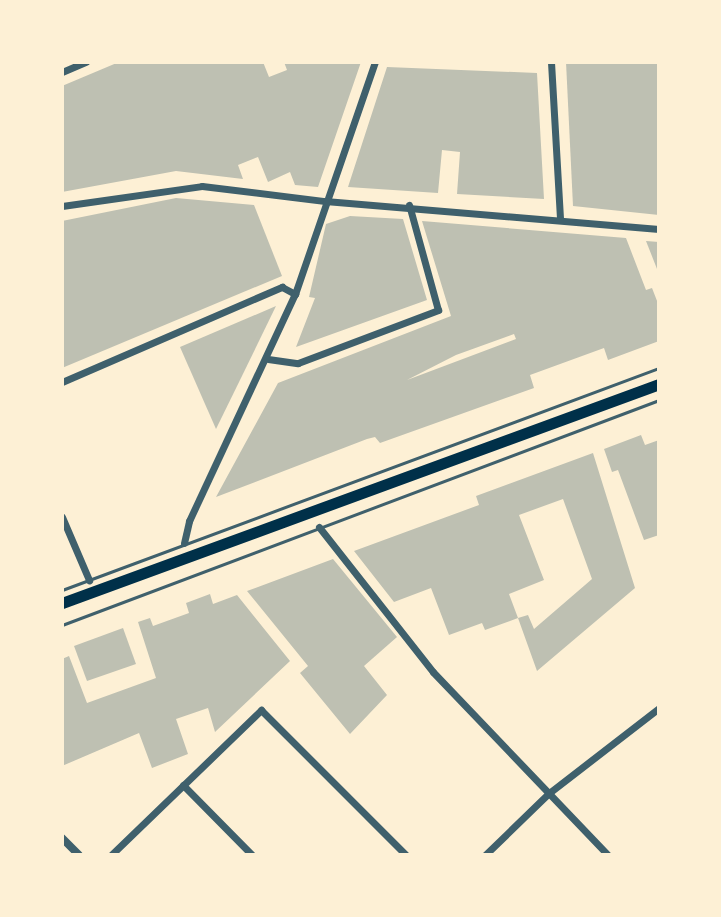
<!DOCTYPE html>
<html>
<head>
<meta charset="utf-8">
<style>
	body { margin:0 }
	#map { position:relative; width:721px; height:917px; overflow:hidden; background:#fdf0d5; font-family:Roboto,sans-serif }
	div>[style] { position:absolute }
	.building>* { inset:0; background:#bec0b2 }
	.service>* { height:3px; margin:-1.5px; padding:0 1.5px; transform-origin:1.5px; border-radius:1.5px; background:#3f606c }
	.minor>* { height:7px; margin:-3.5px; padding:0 3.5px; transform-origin:3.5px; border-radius:3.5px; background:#3f606c }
	.tertiary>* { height:8px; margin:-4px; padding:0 4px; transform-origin:4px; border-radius:4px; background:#3f606c }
	.trunk>* { height:11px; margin:-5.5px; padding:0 5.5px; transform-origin:5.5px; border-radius:5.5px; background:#003049 }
	span { translate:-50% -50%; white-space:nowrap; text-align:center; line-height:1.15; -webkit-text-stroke:6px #fdf0d5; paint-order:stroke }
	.frame { position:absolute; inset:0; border:64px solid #fdf0d5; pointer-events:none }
</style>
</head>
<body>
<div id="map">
	<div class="building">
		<div style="clip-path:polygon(119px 62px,263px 62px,269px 77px,287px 70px,284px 62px,361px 62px,318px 187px,295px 185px,290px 172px,268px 182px,258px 157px,238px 165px,243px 179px,176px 171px,62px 192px,62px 86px)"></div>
		<div style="clip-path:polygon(566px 62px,659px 62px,659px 215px,573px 206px)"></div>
		<div style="clip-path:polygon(387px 67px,537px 73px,544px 199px,457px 194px,460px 152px,442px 150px,438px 193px,348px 187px)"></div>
		<div style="clip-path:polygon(176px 198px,254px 205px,282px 276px,62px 368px,62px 221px)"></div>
		<div style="clip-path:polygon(350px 216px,403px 219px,427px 300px,296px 347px,315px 298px,309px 297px,326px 224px)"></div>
		<div style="clip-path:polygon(evenodd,422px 221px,626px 238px,646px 290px,652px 288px,659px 306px,659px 341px,608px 360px,604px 348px,530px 375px,534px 388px,380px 443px,375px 437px,367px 439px,216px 497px,278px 383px,451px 316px,422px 221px,514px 334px,516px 339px,407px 380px,456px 355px,514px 334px)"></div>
		<div style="clip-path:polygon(646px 241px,659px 242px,659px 274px)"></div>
		<div style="clip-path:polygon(276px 306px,241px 378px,216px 429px,180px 347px)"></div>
		<div style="clip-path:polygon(641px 435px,645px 445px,659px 440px,659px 535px,644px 540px,618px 470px,612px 472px,604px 449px)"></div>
		<div style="clip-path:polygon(evenodd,593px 453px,635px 588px,537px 671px,518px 618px,485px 630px,482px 623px,449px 635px,431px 588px,394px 602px,354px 551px,479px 505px,476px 496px,593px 453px,563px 499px,592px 579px,534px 629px,528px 615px,518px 618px,509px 594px,544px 580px,519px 515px,563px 499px)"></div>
		<div style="clip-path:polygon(333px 559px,397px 637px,364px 666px,387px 695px,350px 734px,300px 673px,308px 666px,247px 591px)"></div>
		<div style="clip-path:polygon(210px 594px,213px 604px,237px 595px,290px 661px,215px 732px,208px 708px,176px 719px,188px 754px,152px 768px,139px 733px,62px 766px,62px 659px,69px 656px,87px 703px,156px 678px,138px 622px,150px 618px,153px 626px,189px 613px,186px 603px)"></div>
		<div style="clip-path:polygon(123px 628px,136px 664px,87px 681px,74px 646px)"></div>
	</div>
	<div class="service">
		<div style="left:62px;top:590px;width:637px;rotate:-20.4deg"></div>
		<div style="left:62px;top:625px;width:638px;rotate:-20.65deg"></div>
	</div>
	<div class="minor">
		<div style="left:551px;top:62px;width:157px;rotate:86.7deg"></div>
		<div style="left:62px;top:72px;width:26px;rotate:-23deg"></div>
		<div style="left:62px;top:206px;width:141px;rotate:-8.1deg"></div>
		<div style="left:202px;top:186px;width:124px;rotate:7deg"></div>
		<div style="left:325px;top:201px;width:335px;rotate:4.8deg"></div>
		<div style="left:268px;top:359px;width:30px;rotate:8deg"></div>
		<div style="left:298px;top:363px;width:150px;rotate:-20.7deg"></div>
		<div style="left:438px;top:310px;width:109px;rotate:-105.4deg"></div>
		<div style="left:62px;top:382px;width:240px;rotate:-23.4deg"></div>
		<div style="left:282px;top:287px;width:15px;rotate:28deg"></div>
		<div style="left:62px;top:517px;width:69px;rotate:66.8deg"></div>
		<div style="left:319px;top:527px;width:184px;rotate:51.8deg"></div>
		<div style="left:433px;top:672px;width:253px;rotate:46.3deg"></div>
		<div style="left:184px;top:543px;width:23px;rotate:-77deg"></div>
		<div style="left:189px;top:521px;width:251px;rotate:-65deg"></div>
		<div style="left:295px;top:294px;width:245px;rotate:-71deg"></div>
		<div style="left:183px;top:785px;width:98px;rotate:45.4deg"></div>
		<div style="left:111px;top:855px;width:209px;rotate:-44deg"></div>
		<div style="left:261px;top:710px;width:205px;rotate:45deg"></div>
		<div style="left:485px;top:855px;width:89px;rotate:-44.1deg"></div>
		<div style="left:549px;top:793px;width:139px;rotate:-37.7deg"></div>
	</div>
	<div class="tertiary">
		<div style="left:62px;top:838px;width:24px;rotate:45deg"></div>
	</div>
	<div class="trunk">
		<div style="left:62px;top:603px;width:636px;rotate:-20.14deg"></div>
	</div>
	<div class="frame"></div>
</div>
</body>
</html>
